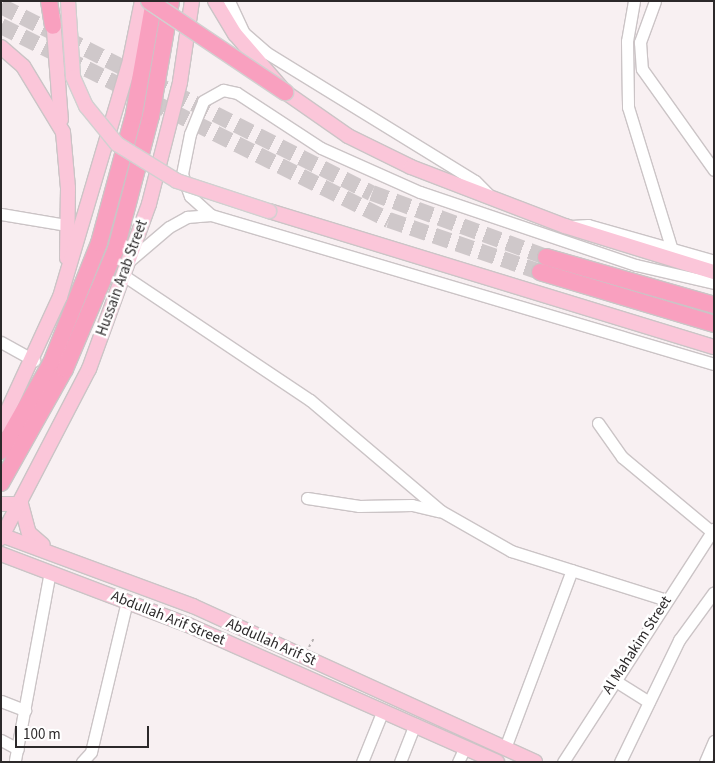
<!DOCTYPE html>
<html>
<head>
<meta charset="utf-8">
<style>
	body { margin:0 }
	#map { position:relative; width:715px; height:763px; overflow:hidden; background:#f8f0f2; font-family:"Source Sans 3",sans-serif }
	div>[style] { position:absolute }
	.highway-tunnel>* { height:16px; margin-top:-8px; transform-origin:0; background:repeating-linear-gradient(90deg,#cfc8ca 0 16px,transparent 0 24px) }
	.path>* { height:2px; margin-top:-1px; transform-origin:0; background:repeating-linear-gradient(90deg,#b7b1b2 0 2.5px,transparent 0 6.5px) }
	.roads { filter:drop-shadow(1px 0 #cbc4c6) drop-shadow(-1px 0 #cbc4c6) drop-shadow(0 1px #cbc4c6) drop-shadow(0 -1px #cbc4c6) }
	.minor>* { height:11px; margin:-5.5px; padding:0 5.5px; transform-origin:5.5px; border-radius:5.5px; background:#fff }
	.major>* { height:14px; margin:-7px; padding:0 7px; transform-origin:7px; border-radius:7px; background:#fbc6d9 }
	.highway>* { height:16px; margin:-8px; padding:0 8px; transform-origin:8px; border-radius:8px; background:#f9a0bf }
	.bridges { filter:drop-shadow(1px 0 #d1d0d0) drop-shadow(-1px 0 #d1d0d0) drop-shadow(0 1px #d1d0d0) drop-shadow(0 -1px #d1d0d0) }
	.major-bridge>* { height:14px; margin:-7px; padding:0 7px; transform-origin:7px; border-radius:7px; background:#fbc6d9 }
	.highway-bridge>* { height:16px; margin:-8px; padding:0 8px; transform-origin:8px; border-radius:8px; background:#f9a0bf }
	span { translate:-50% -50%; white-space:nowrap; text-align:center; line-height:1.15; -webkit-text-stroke:5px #fff; paint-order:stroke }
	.street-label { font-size:15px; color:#2c292a }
	.frame { position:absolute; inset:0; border:2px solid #2c292a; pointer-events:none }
	.scale { position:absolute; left:15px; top:726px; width:134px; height:22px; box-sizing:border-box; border:2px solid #2c292a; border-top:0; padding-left:6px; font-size:15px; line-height:18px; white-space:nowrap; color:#2c292a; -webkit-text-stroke:4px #fff; paint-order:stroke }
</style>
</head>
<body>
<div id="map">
	<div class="highway-tunnel">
		<div style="left:1px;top:6px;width:415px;rotate:26.8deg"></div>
		<div style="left:372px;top:193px;width:185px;rotate:20.2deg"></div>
		<div style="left:1px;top:26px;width:434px;rotate:26.6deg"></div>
		<div style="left:389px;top:220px;width:160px;rotate:19deg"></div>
	</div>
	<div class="path">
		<div style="left:309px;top:647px;width:10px;rotate:-61deg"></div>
	</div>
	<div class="roads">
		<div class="minor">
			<div style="left:229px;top:1px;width:35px;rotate:65deg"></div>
			<div style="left:244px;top:33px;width:30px;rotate:41deg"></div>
			<div style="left:267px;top:53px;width:244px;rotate:31.6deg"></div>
			<div style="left:475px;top:181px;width:21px;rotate:45deg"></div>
			<div style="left:634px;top:1px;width:41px;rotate:99.9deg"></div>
			<div style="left:627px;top:41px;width:66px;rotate:89.1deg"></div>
			<div style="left:628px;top:107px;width:150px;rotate:72.9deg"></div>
			<div style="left:655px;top:1px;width:44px;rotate:110.1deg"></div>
			<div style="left:640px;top:42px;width:27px;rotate:86deg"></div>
			<div style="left:642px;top:69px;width:124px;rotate:54.5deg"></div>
			<div style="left:1px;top:214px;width:67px;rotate:9.5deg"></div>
			<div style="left:211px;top:215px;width:28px;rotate:-138deg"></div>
			<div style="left:190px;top:196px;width:23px;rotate:-110deg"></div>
			<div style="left:182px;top:174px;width:41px;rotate:-78.7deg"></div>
			<div style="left:190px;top:134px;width:35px;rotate:-68deg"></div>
			<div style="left:203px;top:101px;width:23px;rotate:-29deg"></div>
			<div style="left:223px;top:90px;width:14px;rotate:12deg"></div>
			<div style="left:237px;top:93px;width:100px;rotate:33.2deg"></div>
			<div style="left:321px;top:148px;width:108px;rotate:24deg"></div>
			<div style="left:420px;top:192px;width:228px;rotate:18.7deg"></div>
			<div style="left:636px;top:265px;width:80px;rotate:13deg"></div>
			<div style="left:571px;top:226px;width:17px;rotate:-3deg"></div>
			<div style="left:588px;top:225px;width:131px;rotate:15.9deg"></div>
			<div style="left:129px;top:261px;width:52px;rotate:-40.4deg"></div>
			<div style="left:169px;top:227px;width:21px;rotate:-29deg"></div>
			<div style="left:187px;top:217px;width:24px;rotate:-5deg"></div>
			<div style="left:211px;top:215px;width:525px;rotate:16.5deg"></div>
			<div style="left:123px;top:275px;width:225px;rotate:33.8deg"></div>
			<div style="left:310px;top:400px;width:172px;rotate:40.3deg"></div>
			<div style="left:441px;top:511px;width:81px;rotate:29.7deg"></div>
			<div style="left:511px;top:551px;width:163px;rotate:17.5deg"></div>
			<div style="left:1px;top:342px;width:38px;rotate:29deg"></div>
			<div style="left:598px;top:423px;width:42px;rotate:54.8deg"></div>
			<div style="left:622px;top:457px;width:117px;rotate:39.8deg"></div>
			<div style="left:307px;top:498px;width:53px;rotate:8.7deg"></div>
			<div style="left:359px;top:506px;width:53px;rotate:-1.1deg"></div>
			<div style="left:412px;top:505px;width:28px;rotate:13deg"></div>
			<div style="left:614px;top:680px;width:41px;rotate:32.2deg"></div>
			<div style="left:1px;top:701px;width:26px;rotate:21deg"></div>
			<div style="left:1px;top:740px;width:19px;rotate:28deg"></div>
			<div style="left:505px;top:748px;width:190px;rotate:-69.4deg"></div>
			<div style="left:15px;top:760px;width:191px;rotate:-79.5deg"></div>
			<div style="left:82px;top:762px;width:13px;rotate:-48deg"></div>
			<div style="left:91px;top:752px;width:155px;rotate:-76.6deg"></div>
			<div style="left:362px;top:762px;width:56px;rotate:-68deg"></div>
			<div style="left:400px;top:762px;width:41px;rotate:-68.5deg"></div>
			<div style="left:458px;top:762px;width:17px;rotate:-65deg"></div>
			<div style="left:563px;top:762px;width:278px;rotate:-57.1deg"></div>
			<div style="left:620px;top:762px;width:136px;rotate:-64.2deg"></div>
			<div style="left:679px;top:640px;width:59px;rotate:-53.9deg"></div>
			<div style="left:705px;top:762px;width:23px;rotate:-67deg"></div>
		</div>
		<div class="major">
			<div style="left:215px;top:1px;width:39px;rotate:59deg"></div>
			<div style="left:235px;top:34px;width:77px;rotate:49.2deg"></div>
			<div style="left:285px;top:92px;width:77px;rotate:34.9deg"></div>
			<div style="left:348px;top:136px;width:70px;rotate:26.2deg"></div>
			<div style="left:411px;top:167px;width:165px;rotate:21deg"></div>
			<div style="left:565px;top:226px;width:156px;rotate:17.2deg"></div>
			<div style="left:53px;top:17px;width:103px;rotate:85.6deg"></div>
			<div style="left:1px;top:47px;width:29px;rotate:41deg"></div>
			<div style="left:23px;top:66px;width:77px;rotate:58.8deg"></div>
			<div style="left:63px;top:132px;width:56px;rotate:84.9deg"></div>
			<div style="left:68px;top:188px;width:70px;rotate:90.8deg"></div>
			<div style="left:269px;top:211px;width:465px;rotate:17deg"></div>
			<div style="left:1px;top:425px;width:141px;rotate:-65.3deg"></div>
			<div style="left:60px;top:297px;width:247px;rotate:-73.5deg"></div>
			<div style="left:130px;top:60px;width:60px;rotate:-78.5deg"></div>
			<div style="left:1px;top:504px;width:20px"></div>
			<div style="left:21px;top:504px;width:30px;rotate:75deg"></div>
			<div style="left:29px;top:533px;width:18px;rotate:41deg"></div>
			<div style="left:1px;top:535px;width:205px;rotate:20.3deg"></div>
			<div style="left:193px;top:606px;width:376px;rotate:24.5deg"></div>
			<div style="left:1px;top:538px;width:191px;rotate:-62.5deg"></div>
			<div style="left:89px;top:369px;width:176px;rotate:-70deg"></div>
			<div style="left:149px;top:204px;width:126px;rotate:-75.7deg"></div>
			<div style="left:180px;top:82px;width:82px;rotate:-81.6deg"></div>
			<div style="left:1px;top:554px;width:200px;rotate:20.8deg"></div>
			<div style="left:188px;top:625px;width:338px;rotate:23.9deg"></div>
		</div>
		<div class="highway">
			<div style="left:49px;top:1px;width:25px;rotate:81deg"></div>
			<div style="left:546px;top:257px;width:175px;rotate:15.9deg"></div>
			<div style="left:540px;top:272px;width:182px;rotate:16.6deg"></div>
			<div style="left:1px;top:451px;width:101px;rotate:-60.4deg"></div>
			<div style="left:51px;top:363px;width:129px;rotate:-68.2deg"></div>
			<div style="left:99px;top:243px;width:134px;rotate:-74.8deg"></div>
			<div style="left:134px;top:114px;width:115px;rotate:-80deg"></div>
			<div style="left:1px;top:483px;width:131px;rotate:-60.7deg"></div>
			<div style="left:65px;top:369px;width:130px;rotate:-67deg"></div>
			<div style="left:116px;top:249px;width:138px;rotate:-75.3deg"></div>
			<div style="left:151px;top:116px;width:117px;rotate:-80.1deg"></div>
		</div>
	</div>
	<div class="bridges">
		<div class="major-bridge">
			<div style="left:68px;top:1px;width:76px;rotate:86.2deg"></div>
			<div style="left:73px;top:77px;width:32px;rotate:66deg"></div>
			<div style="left:86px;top:106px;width:49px;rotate:50.8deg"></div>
			<div style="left:117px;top:144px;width:70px;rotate:31.7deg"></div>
			<div style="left:177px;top:181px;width:97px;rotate:18.1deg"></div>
		</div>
		<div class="highway-bridge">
			<div style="left:149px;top:1px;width:164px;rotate:33.8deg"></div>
		</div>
	</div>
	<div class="street-label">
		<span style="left:122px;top:278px;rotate:-70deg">Hussain Arab Street</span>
		<span style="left:168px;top:618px;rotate:22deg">Abdullah Arif Street</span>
		<span style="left:271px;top:642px;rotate:24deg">Abdullah Arif St</span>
		<span style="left:637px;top:645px;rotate:-57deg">Al Mahakim Street</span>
	</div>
	<div class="frame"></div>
	<div class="scale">100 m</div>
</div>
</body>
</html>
